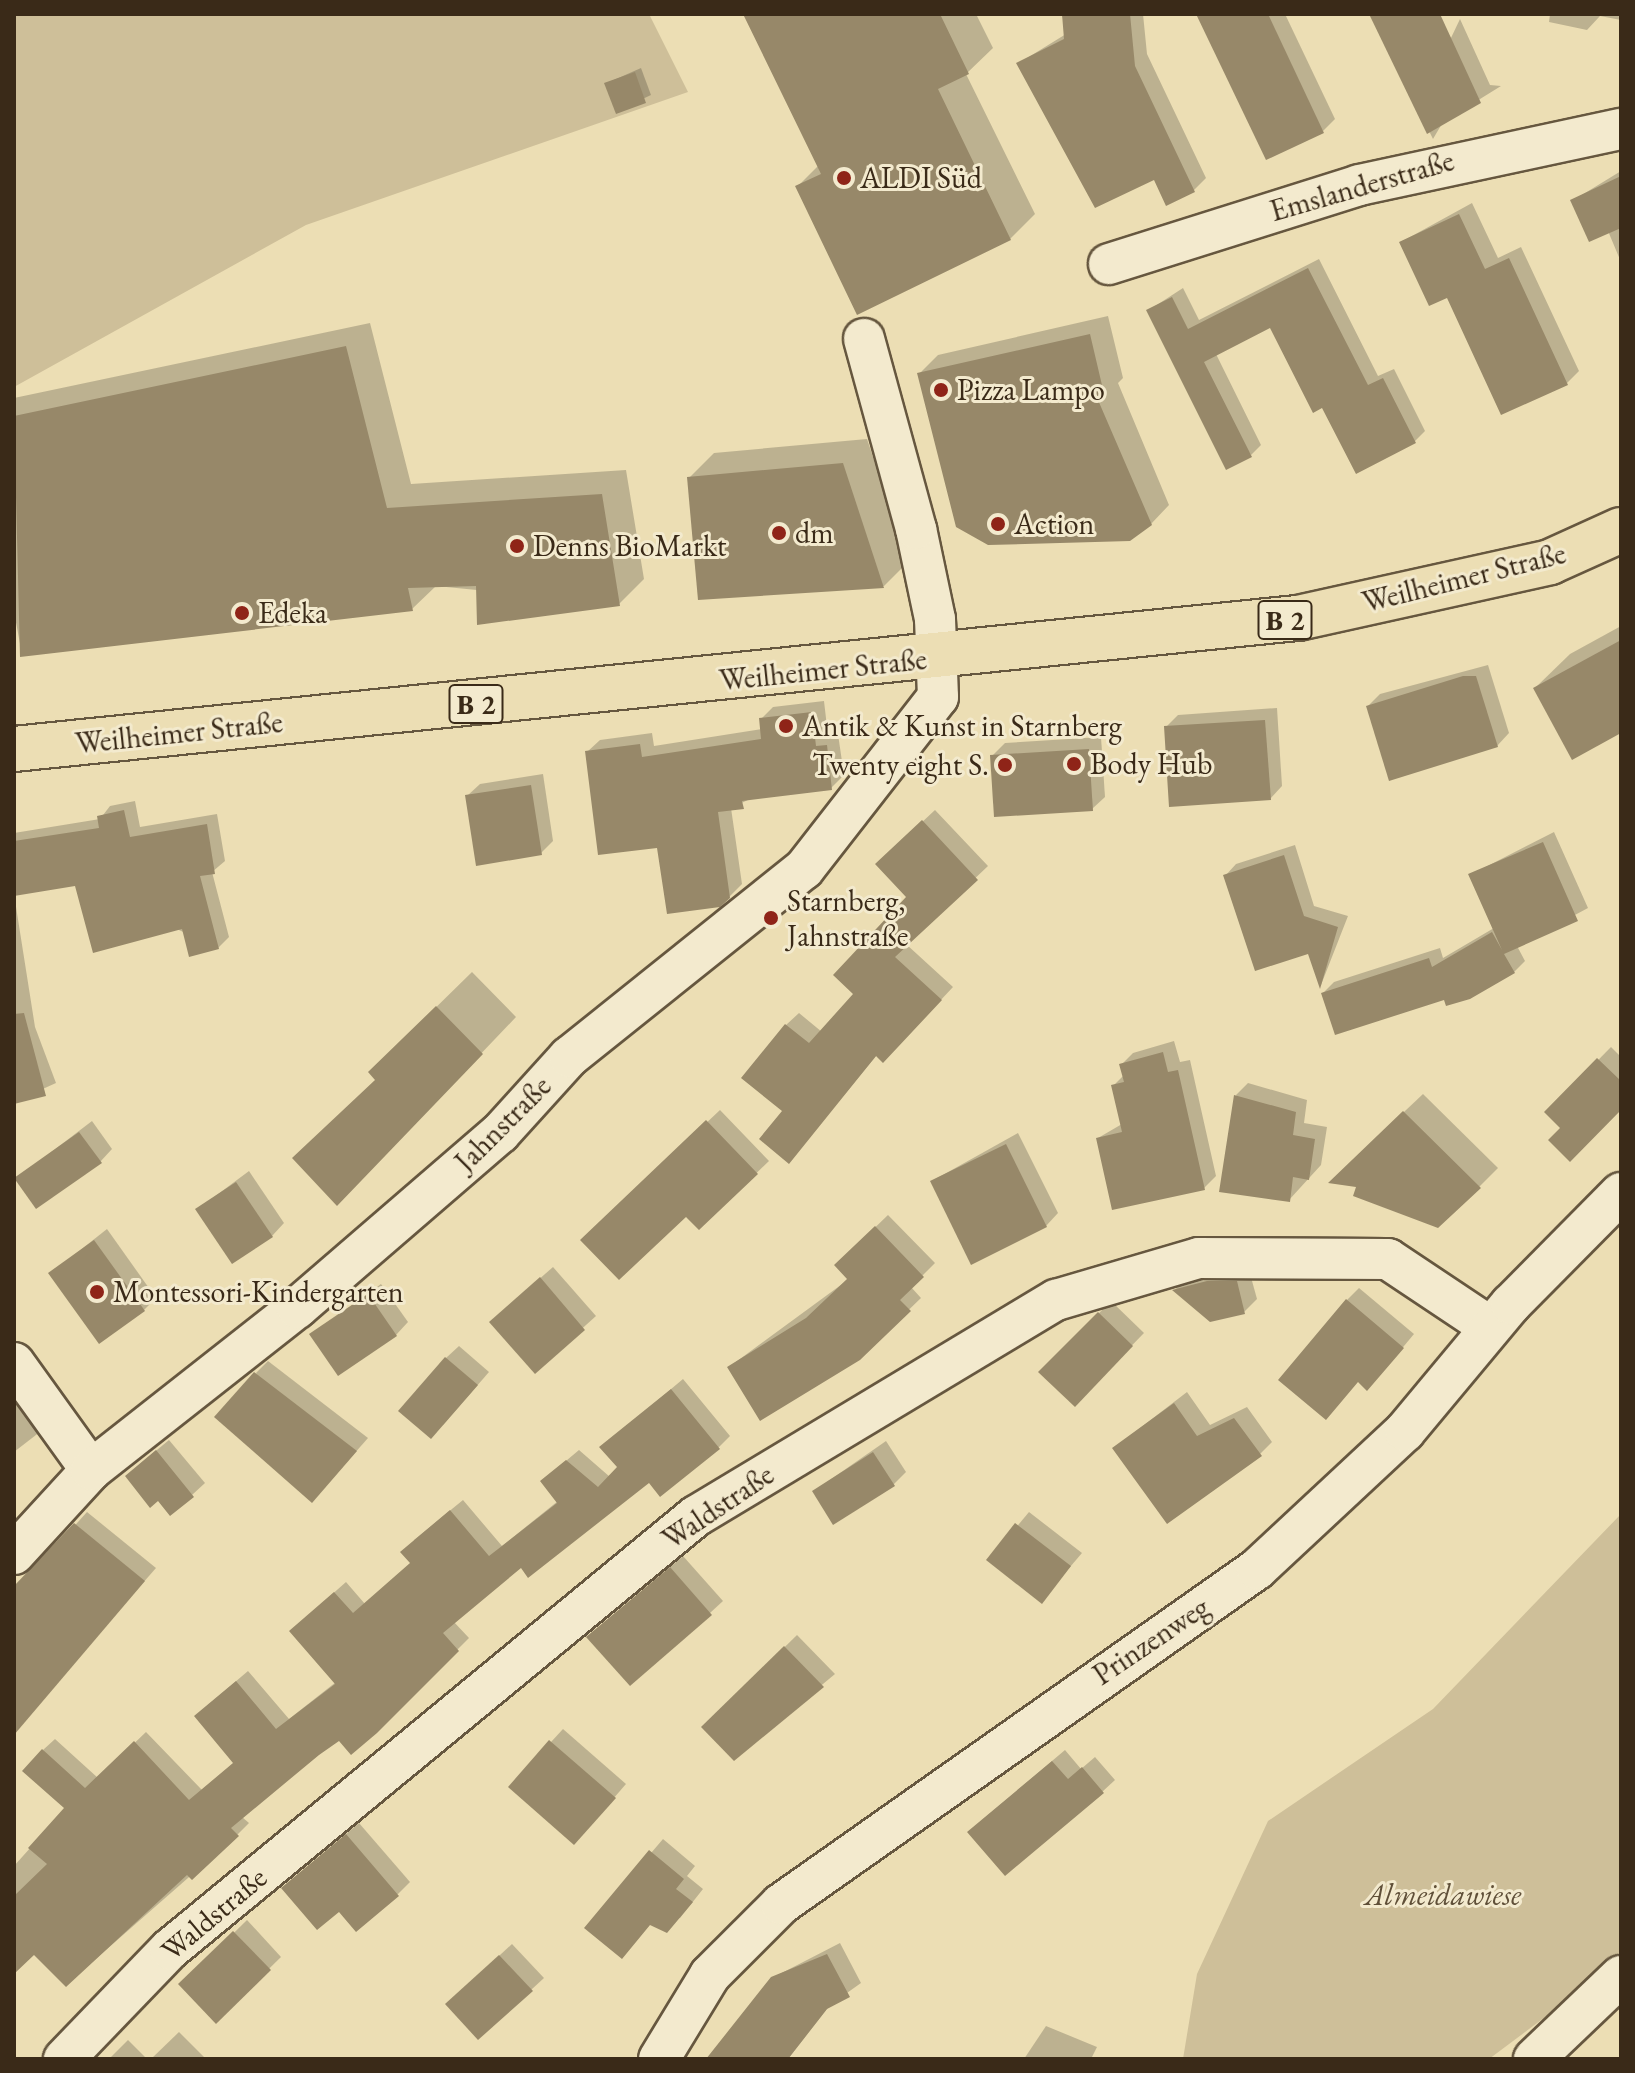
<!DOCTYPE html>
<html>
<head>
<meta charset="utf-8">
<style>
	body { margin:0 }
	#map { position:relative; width:1635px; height:2073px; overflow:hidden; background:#ecdeb4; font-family:"EB Garamond",serif }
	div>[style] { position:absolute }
	.green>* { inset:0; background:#cebf99 }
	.shadow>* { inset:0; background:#0003 }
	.building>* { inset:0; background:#978869 }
	.roads { filter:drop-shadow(2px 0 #66573f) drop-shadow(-2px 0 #66573f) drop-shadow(0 2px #66573f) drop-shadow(0 -2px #66573f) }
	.minor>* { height:40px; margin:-20px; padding:0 20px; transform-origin:20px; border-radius:20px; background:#f3eace }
	.primary>* { height:44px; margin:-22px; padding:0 22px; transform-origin:22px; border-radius:22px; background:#ecdeb4 }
	.dots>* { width:22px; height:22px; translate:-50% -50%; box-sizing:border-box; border:4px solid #f3eace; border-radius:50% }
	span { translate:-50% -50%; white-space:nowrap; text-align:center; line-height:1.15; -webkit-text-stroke:6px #f3eace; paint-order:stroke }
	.shield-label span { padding:2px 6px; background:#f3eace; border:2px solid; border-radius:6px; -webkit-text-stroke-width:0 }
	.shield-label { font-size:28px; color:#3a2a18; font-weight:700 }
	.poi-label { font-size:30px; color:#3a2a18 }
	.left { translate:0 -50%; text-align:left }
	.right { translate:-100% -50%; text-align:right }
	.street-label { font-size:30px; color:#3a2a18 }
	.park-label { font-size:30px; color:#5f4f38; font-style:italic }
	.frame { position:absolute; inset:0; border:16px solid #3a2a18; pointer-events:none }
</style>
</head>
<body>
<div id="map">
	<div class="green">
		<div style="clip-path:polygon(14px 14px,649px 14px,688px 92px,306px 225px,14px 387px)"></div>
		<div style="clip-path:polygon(1621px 1514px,1621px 1950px,1596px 1979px,1489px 2059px,1183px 2059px,1197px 1974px,1268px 1821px,1433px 1709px)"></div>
	</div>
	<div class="shadow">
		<div style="clip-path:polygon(745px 14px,976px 14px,993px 48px,966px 74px,1035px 214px,1010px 239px,797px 187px,819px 165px)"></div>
		<div style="clip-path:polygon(1062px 14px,1143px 14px,1147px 54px,1206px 178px,1194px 190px,1155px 177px,1019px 63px,1066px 34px)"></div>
		<div style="clip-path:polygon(1202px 14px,1285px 14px,1335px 119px,1323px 131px)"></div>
		<div style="clip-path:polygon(1371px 14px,1436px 14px,1440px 61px,1460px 19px,1490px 85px,1501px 86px,1443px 122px,1433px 139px)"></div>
		<div style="clip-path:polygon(1550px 14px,1621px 14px,1621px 20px,1600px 16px,1587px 30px,1549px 22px)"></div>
		<div style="clip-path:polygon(641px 68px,651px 95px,617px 111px,607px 83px)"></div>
		<div style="clip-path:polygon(1621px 171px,1621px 262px,1608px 231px,1572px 201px)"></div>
		<div style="clip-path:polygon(1472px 203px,1498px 258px,1521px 247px,1579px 371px,1567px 383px,1448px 295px,1401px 242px)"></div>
		<div style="clip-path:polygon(1319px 259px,1378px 376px,1394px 369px,1425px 431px,1414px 442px,1323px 405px,1271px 325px,1216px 354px,1261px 445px,1251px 455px,1149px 310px,1183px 288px,1199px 320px)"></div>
		<div style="clip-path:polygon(1108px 316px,1123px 378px,1118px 383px,1169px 505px,1151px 524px,919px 374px,938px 355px)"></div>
		<div style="clip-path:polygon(370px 323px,411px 484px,626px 470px,644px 579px,619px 604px,436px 586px,412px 609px,22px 654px,14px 612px,14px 398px)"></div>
		<div style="clip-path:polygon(867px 439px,908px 562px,884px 586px,700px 597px,689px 478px,714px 453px)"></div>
		<div style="clip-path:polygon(1621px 626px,1621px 731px,1535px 688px,1570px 654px)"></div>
		<div style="clip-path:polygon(1488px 665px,1509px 733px,1497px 746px,1368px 706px,1380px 694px)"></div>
		<div style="clip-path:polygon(824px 701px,828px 735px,838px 734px,844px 775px,831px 788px,752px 798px,731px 808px,742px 884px,729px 897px,659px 846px,587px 752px,600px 740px,652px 733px,654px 746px,762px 729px,761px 719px,773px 707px)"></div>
		<div style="clip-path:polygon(1277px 708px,1282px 786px,1270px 799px,1166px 727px,1178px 715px)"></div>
		<div style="clip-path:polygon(1101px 737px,1105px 797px,1092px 809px,992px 756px,1005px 743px)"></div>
		<div style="clip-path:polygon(543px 774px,553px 841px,541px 853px,467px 796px,480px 784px)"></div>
		<div style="clip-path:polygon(135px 801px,140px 827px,217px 814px,225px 861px,212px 872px,229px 937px,218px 948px,77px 883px,14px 894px,35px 1027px,56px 1083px,14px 1102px,14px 833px,100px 819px,110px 806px)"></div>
		<div style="clip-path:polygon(935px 810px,988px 866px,906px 944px,953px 987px,896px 1048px,877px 1055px,789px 1161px,786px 1025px,799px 1013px,822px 1032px,856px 994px,909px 897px,890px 852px)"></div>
		<div style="clip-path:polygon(1554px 832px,1588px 908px,1517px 946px,1525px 961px,1514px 972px,1445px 997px,1323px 993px,1334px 982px,1440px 948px,1443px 958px,1494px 928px,1470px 875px)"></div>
		<div style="clip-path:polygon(1295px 845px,1314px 906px,1348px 916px,1321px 985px,1309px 952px,1225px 876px,1236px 864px)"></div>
		<div style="clip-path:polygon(472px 972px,516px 1017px,372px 1168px,377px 1079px,370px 1072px)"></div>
		<div style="clip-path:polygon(1174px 1041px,1180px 1062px,1190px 1060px,1216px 1176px,1204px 1188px,1098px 1138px,1122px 1124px,1114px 1085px,1124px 1075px,1121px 1065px,1133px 1053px)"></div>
		<div style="clip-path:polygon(1611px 1047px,1621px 1057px,1621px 1108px,1547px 1112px)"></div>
		<div style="clip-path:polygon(1248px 1083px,1307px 1100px,1304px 1123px,1327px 1127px,1321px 1165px,1289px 1200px,1236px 1095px)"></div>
		<div style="clip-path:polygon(1423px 1094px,1498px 1168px,1479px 1187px,1359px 1185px,1349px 1164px)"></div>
		<div style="clip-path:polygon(720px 1110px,769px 1161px,700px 1228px,686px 1214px,595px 1228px)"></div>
		<div style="clip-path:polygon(92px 1121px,112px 1149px,100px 1162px,16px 1179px)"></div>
		<div style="clip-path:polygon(1018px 1133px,1058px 1213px,1046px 1226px,932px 1181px)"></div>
		<div style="clip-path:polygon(249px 1171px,284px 1223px,272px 1236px,198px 1209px)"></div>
		<div style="clip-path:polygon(888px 1215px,935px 1263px,911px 1287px,921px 1298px,859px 1358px,729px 1367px,849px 1279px,836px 1265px)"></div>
		<div style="clip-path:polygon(107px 1229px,156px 1298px,144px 1310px,50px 1274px)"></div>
		<div style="clip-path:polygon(553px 1267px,596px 1316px,535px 1371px,504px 1310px)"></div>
		<div style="clip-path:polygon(1249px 1270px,1257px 1299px,1244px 1312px,1175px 1290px,1186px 1278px)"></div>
		<div style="clip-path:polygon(381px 1284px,408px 1322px,396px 1335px,312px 1335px)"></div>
		<div style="clip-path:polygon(1359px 1288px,1414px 1334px,1379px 1376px,1359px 1381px,1347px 1300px)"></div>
		<div style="clip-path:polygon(1111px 1301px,1144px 1333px,1075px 1404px,1041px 1372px)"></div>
		<div style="clip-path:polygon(459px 1346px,489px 1372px,443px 1425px,446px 1358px)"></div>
		<div style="clip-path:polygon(268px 1361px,368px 1438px,324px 1488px,256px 1373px)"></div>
		<div style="clip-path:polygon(683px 1379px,730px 1436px,719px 1447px,660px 1494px,649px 1480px,521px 1565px,453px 1621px,469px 1638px,376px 1731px,339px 1738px,242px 1817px,249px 1823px,237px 1835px,66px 1985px,34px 1952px,14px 1971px,14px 1866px,67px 1807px,43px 1750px,55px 1739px,98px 1778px,146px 1732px,202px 1790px,235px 1762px,208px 1705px,248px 1671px,289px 1719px,336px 1682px,303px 1620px,346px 1582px,365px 1604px,412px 1562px,414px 1540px,463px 1500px,502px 1546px,558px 1501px,542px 1481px,579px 1450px,610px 1477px,620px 1467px,602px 1447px)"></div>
		<div style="clip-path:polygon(1187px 1392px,1210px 1425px,1247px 1407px,1272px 1442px,1260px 1454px,1114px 1448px)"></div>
		<div style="clip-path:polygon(23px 1394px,45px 1428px,14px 1452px,14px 1400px)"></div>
		<div style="clip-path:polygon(169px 1440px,205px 1483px,192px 1495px,140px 1464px)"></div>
		<div style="clip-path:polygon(886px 1441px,906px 1472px,893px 1485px,814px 1491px)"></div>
		<div style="clip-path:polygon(87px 1512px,156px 1568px,14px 1730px,14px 1593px)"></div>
		<div style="clip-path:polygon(1029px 1512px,1082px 1553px,1041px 1601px,989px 1560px)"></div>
		<div style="clip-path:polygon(683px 1556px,723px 1601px,710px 1613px,588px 1637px)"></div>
		<div style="clip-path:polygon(797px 1635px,835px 1674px,734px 1758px,703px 1727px)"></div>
		<div style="clip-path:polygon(563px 1729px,626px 1784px,586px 1830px,551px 1742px)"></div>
		<div style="clip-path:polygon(1065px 1750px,1081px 1769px,1095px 1757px,1115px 1780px,1102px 1792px,982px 1820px)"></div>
		<div style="clip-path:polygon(359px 1823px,410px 1882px,398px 1894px,339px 1909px,296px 1876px)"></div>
		<div style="clip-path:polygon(663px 1839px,695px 1866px,687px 1876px,703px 1889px,680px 1918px,651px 1923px,622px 1956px,587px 1928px)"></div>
		<div style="clip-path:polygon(247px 1920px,281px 1957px,216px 2021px,181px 1985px)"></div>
		<div style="clip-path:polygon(840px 1943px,861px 1983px,830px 2005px,788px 2059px,724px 2059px,772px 1978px)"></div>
		<div style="clip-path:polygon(512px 1944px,544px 1978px,531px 1990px,460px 1992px)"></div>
		<div style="clip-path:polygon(1046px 2026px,1097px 2047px,1091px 2059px,1024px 2059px)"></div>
		<div style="clip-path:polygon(179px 2032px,206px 2059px,151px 2059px)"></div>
		<div style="clip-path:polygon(128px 2040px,147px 2059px,109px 2059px)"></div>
	</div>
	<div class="building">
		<div style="clip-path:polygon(743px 14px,940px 14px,969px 74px,938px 89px,1011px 240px,857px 315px,795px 186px,821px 174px)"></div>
		<div style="clip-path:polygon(1062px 14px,1130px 14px,1135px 66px,1195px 192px,1166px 206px,1154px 180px,1095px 208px,1016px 63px,1064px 39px)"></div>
		<div style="clip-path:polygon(1196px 14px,1268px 14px,1324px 133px,1266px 160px)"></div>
		<div style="clip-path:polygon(1369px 14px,1440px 14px,1481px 103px,1427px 134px)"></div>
		<div style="clip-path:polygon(635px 72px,646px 103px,616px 114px,604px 83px)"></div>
		<div style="clip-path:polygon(1621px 176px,1621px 228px,1589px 242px,1570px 200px)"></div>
		<div style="clip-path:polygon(1459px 214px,1485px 269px,1509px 258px,1568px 385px,1501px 415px,1447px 298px,1429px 306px,1399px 242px)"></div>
		<div style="clip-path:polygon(1308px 268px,1368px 385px,1383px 378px,1416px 443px,1356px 474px,1322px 408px,1313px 413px,1270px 328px,1204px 362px,1252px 457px,1226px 470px,1146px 310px,1172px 297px,1188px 329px)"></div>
		<div style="clip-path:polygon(1090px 334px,1105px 398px,1098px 400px,1152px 525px,1130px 541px,988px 545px,956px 527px,917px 373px)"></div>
		<div style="clip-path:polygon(346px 346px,387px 508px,602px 494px,620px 606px,477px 625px,476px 586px,408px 588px,413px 611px,20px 657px,14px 416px)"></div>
		<div style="clip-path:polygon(843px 463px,884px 588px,698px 600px,687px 477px)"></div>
		<div style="clip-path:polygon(1621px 640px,1621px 733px,1572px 760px,1533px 688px)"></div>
		<div style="clip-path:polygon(1463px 676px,1476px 676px,1498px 747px,1389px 781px,1366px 706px)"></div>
		<div style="clip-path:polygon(812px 712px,816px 746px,827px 745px,832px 790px,742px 801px,744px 809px,718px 812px,730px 898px,720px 907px,667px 914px,657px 848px,598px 855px,585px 751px,640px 744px,642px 757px,761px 739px,759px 718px)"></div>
		<div style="clip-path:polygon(1265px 720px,1271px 800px,1169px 807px,1164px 726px)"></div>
		<div style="clip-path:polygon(1089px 749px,1093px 811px,994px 817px,990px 755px)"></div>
		<div style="clip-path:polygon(531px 785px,542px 855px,476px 866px,465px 795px)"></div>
		<div style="clip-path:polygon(124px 810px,130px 837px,207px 824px,215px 874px,200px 876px,219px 949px,189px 957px,182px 929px,93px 953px,75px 886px,14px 896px,14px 841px,99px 828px,97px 816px)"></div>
		<div style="clip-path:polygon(922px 820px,978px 880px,895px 957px,942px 1000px,883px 1063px,876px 1056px,789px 1164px,759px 1139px,782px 1111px,741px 1078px,785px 1024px,809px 1043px,853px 994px,833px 975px,906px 897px,875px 864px)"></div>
		<div style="clip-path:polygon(1543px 842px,1578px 921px,1504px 954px,1515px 973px,1470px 999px,1446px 1006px,1444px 1000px,1335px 1035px,1321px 993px,1429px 958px,1432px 967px,1492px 932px,1502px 950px,1468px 874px)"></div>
		<div style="clip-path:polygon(1284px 855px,1304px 916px,1338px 927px,1320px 989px,1308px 954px,1255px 971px,1223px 875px)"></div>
		<div style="clip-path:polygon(436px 1006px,483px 1054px,337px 1206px,292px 1158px,375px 1080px,368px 1072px)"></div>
		<div style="clip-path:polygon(24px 1013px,46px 1096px,14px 1104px,14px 1014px)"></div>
		<div style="clip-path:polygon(1163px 1052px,1168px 1072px,1178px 1070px,1205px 1190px,1112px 1210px,1096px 1138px,1122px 1132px,1111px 1085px,1124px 1082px,1119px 1064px)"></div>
		<div style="clip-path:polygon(1597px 1058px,1621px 1081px,1621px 1110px,1570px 1162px,1548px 1140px,1560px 1128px,1544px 1112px)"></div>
		<div style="clip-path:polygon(1234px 1095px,1296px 1112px,1293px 1135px,1315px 1139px,1309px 1180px,1293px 1177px,1290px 1202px,1219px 1192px)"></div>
		<div style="clip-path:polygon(1403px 1111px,1481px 1188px,1438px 1228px,1353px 1196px,1356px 1187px,1328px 1183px)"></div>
		<div style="clip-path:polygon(706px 1120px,758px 1174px,699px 1230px,686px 1217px,619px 1280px,580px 1240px)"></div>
		<div style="clip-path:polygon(79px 1132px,102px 1163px,36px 1209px,14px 1178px)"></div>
		<div style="clip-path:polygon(1006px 1144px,1047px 1227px,971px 1265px,930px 1181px)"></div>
		<div style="clip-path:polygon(236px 1182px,273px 1237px,232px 1264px,195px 1209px)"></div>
		<div style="clip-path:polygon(875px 1226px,924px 1277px,900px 1300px,911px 1311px,860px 1360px,760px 1421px,727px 1367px,806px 1318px,847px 1279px,834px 1265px)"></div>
		<div style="clip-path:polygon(94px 1240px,145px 1311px,99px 1344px,48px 1273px)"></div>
		<div style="clip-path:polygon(540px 1277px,585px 1330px,535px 1374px,489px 1322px)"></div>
		<div style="clip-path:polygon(1207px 1281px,1237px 1281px,1245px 1314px,1210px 1322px,1172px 1290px)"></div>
		<div style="clip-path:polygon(368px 1294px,397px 1336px,338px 1376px,309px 1334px)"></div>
		<div style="clip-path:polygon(1346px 1299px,1404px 1348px,1367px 1391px,1358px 1382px,1326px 1420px,1278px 1380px)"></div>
		<div style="clip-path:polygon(1098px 1312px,1133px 1346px,1075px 1407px,1038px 1372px)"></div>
		<div style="clip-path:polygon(445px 1357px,478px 1385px,431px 1439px,398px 1411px)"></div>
		<div style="clip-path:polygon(254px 1372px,357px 1451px,312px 1503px,214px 1417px)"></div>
		<div style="clip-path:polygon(671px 1389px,720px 1449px,660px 1497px,649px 1483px,528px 1578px,521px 1568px,443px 1633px,459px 1651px,377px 1733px,351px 1755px,339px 1741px,319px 1755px,231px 1828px,239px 1836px,192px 1880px,187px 1875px,66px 1987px,34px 1955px,14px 1974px,14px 1896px,47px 1864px,28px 1848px,64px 1808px,22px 1771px,42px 1749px,85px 1788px,134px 1741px,189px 1800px,233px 1763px,194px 1716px,236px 1681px,276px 1729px,335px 1684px,289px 1631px,334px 1592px,353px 1613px,410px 1563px,400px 1552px,450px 1510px,489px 1556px,557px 1503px,540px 1481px,566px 1460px,598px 1487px,617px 1467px,599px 1447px)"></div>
		<div style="clip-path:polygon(1174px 1403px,1197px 1436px,1234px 1418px,1262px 1456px,1167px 1524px,1112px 1448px)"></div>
		<div style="clip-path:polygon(156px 1450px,194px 1497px,170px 1516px,158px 1501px,150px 1508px,125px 1476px)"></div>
		<div style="clip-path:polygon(873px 1452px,895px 1486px,833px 1525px,812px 1491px)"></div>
		<div style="clip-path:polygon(74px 1523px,145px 1581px,14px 1735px,14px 1586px)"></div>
		<div style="clip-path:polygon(1015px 1523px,1071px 1566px,1042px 1604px,986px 1560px)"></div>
		<div style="clip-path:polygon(670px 1567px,712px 1615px,630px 1686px,586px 1637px)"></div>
		<div style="clip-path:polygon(784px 1646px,824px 1687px,734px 1761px,701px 1727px)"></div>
		<div style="clip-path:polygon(549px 1740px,616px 1798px,574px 1845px,508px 1787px)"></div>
		<div style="clip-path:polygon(1052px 1761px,1068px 1779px,1082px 1767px,1104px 1793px,1005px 1876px,967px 1832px)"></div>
		<div style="clip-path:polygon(346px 1834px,399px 1896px,356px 1932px,339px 1912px,317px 1930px,281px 1888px)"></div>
		<div style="clip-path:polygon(649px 1850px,684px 1879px,676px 1889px,693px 1902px,667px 1933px,650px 1925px,622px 1959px,584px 1928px)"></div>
		<div style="clip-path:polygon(233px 1931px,271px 1970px,216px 2024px,178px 1984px)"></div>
		<div style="clip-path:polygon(827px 1954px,850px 1997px,827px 2009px,788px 2059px,706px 2059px,771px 1977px)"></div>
		<div style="clip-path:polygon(499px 1955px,533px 1991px,478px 2040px,445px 2004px)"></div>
	</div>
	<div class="roads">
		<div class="minor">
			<div style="left:1109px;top:264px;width:262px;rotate:-17.5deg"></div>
			<div style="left:1359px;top:185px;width:268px;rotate:-12.1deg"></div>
			<div style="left:14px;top:1363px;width:132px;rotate:54.3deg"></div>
			<div style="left:14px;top:1554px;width:114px;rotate:-47.5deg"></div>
			<div style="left:91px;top:1470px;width:262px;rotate:-38.2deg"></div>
			<div style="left:297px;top:1308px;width:268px;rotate:-40.8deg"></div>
			<div style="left:500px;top:1133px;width:103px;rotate:-47.8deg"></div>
			<div style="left:569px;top:1057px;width:301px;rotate:-38.7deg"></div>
			<div style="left:804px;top:869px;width:218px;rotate:-52.1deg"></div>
			<div style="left:938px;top:697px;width:78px;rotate:-92.2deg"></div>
			<div style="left:935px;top:619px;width:92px;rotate:-101.9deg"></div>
			<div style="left:916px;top:529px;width:197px;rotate:-105.3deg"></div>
			<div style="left:64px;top:2059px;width:153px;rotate:-46.1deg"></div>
			<div style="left:170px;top:1949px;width:681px;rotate:-39.46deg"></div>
			<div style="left:696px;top:1516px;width:420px;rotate:-31deg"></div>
			<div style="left:1056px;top:1300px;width:149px;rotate:-16.4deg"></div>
			<div style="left:1199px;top:1258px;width:189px;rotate:0.3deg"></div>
			<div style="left:1388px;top:1259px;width:123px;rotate:33.7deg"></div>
			<div style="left:659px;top:2059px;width:98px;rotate:-58.7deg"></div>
			<div style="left:710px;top:1975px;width:100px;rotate:-45deg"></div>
			<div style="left:781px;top:1904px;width:582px;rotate:-35.14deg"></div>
			<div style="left:1257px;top:1569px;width:202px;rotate:-43deg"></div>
			<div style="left:1405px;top:1431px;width:165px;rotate:-50.2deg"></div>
			<div style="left:1511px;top:1304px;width:156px;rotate:-45.3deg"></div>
			<div style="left:1534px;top:2059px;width:120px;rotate:-43.7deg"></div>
		</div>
		<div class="primary">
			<div style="left:14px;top:749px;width:1291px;rotate:-5.83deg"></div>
			<div style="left:1298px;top:618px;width:258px;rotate:-12.5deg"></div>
			<div style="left:1550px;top:562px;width:78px;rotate:-24.3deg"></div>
		</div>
	</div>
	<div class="dots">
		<div style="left:844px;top:178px;background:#8f2418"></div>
		<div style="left:941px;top:390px;background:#8f2418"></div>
		<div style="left:998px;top:524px;background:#8f2418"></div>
		<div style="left:779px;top:533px;background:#8f2418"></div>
		<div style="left:517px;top:546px;background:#8f2418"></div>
		<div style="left:242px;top:613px;background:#8f2418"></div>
		<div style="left:786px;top:726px;background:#8f2418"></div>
		<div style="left:1074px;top:764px;background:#8f2418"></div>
		<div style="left:1005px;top:765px;background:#8f2418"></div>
		<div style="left:771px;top:918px;background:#8f2418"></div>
		<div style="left:97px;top:1292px;background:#8f2418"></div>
	</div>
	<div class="shield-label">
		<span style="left:1285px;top:620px">B 2</span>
		<span style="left:476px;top:704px">B 2</span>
	</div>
	<div class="poi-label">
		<span class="left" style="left:860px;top:178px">ALDI Süd</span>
		<span class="left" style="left:957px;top:390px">Pizza Lampo</span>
		<span class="left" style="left:1014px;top:524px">Action</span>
		<span class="left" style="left:795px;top:533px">dm</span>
		<span class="left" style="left:533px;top:546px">Denns BioMarkt</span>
		<span class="left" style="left:258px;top:613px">Edeka</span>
		<span class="left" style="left:802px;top:726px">Antik &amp; Kunst in Starnberg</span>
		<span class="left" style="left:1090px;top:764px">Body Hub</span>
		<span class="right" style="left:989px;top:765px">Twenty eight S.</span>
		<span class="left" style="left:787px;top:918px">Starnberg,<br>Jahnstraße</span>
		<span class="left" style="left:113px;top:1292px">Montessori-Kindergarten</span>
	</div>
	<div class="street-label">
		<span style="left:1362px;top:186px;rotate:-16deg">Emslanderstraße</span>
		<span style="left:1464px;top:578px;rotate:-14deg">Weilheimer Straße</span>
		<span style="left:823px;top:670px;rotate:-6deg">Weilheimer Straße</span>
		<span style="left:179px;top:733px;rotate:-6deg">Weilheimer Straße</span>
		<span style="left:503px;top:1124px;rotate:-45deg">Jahnstraße</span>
		<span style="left:718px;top:1507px;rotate:-34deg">Waldstraße</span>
		<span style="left:1151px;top:1641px;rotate:-34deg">Prinzenweg</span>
		<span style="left:214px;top:1914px;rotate:-40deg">Waldstraße</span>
	</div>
	<div class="park-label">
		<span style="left:1443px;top:1895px">Almeidawiese</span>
	</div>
	<div class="frame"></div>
</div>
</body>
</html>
